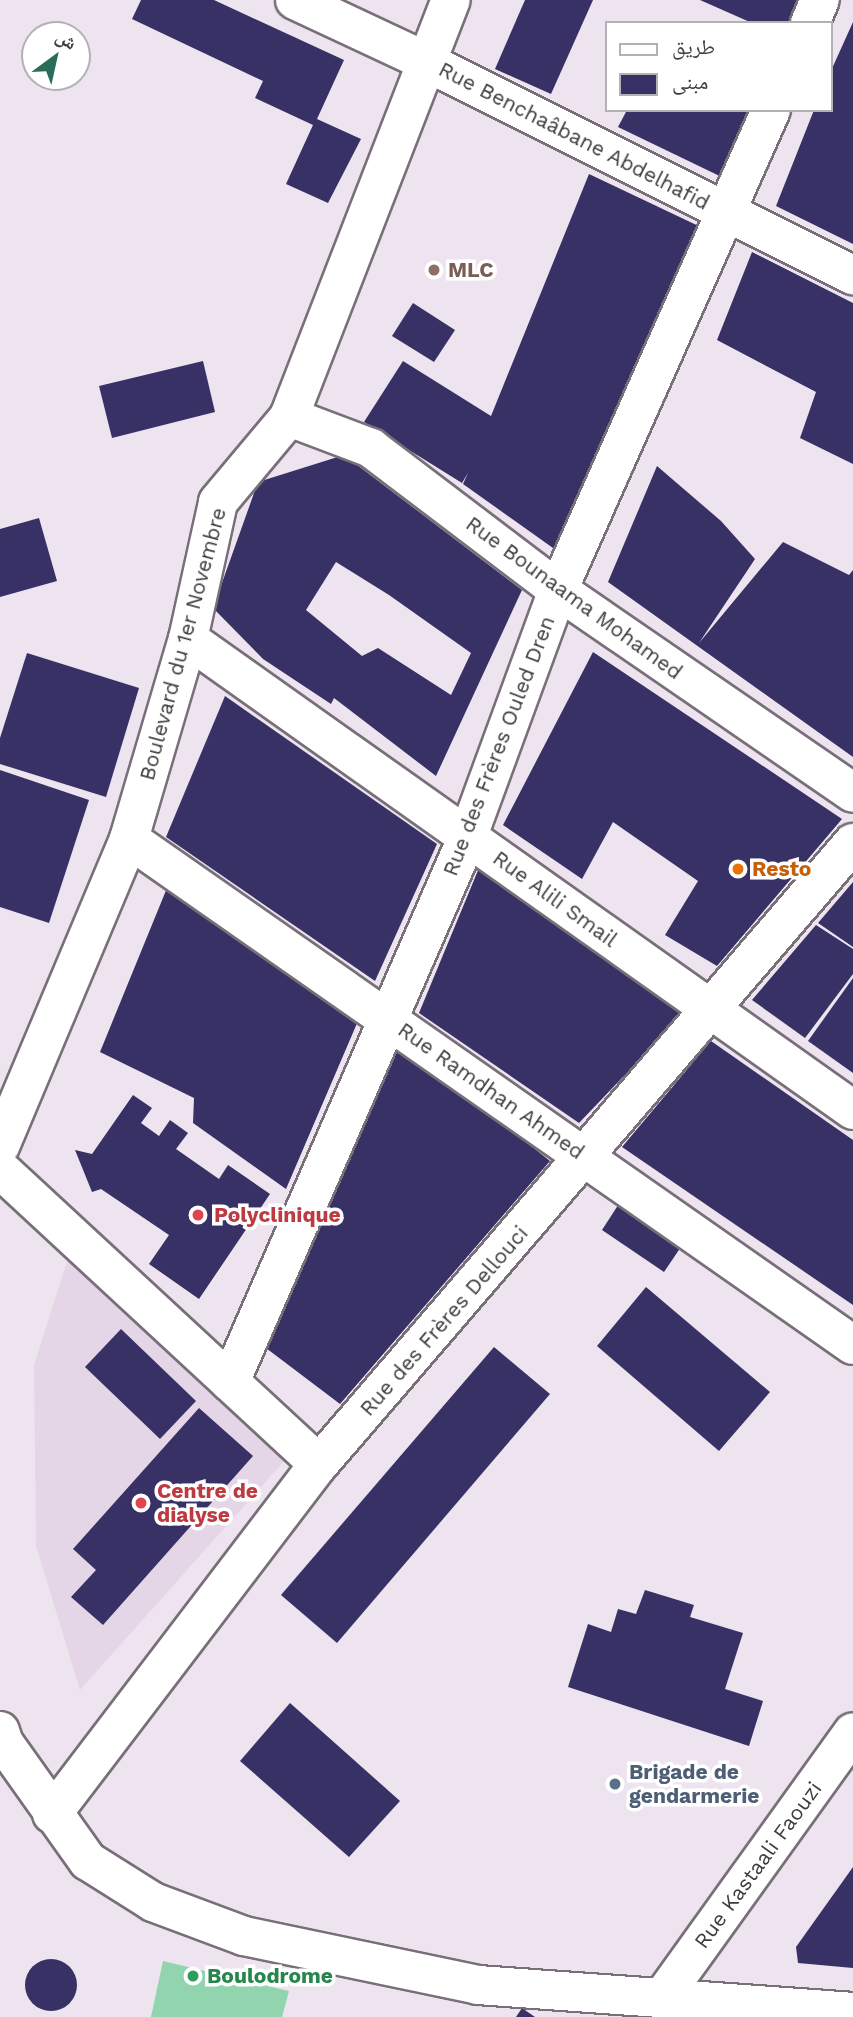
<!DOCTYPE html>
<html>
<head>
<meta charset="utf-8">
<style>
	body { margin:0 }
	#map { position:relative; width:853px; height:2017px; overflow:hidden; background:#eee4ef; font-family:"Work Sans","Noto Naskh Arabic",sans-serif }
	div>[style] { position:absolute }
	.built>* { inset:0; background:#e5d6e7 }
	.green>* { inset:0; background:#91d4ad }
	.building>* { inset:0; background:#373165 }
	.round { border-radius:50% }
	.roads { filter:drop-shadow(2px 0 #786f79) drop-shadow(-2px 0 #786f79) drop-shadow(0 2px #786f79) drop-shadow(0 -2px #786f79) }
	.minor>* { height:38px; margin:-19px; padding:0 19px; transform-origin:19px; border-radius:19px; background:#fff }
	.dots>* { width:19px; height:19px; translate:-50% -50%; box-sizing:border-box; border:4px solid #fff; border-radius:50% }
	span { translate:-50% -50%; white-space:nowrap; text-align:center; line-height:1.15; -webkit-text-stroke:7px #fff; paint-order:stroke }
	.street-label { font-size:21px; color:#3f3b40 }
	.education-label { font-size:21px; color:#785e54; font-weight:700 }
	.left { translate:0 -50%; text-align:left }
	.food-label { font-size:21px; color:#c56008; font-weight:700 }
	.health-label { font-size:21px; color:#be3a42; font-weight:700 }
	.service-label { font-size:21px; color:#4e5e75; font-weight:700 }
	.leisure-label { font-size:21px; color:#27864d; font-weight:700 }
	.legend { position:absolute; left:605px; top:21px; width:228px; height:91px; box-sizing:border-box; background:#fff; border:2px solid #b2b1b3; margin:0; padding:9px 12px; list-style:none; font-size:21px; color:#3f3b40 }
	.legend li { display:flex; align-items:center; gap:14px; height:35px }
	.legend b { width:35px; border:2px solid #b2b1b3 }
	.north { position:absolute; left:21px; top:21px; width:70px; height:70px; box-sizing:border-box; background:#fff; border:2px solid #b2b1b3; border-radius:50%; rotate:33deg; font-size:19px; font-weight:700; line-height:28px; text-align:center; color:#3f3b40 }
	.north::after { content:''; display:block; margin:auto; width:24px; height:32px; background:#2a6b5a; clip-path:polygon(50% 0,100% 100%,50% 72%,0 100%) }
</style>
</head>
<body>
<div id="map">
	<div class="built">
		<div style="clip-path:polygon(69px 1255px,286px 1459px,80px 1690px,36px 1546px,34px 1365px)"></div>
	</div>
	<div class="green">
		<div style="clip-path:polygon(163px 1961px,289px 1991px,282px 2017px,151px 2017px)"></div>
	</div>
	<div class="building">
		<div style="clip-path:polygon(141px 0,214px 0,344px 60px,317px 119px,361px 139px,328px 203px,286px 184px,313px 125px,255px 98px,263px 81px,132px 19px)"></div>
		<div style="clip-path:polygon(525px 0,593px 0,551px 94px,495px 69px)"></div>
		<div style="clip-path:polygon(700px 0,802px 0,792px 23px,752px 23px)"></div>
		<div style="clip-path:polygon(853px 22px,853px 244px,776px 206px,814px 110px,830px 110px,830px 73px)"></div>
		<div style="clip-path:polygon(627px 110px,767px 110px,732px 182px,618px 127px)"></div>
		<div style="clip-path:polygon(589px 174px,707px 230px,560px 553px,463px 484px,468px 473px,462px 483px,364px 422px,403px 361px,491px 416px)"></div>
		<div style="clip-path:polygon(752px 252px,853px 303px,853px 464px,800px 438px,816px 392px,717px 340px)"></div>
		<div style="clip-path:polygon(413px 303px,455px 330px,434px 362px,392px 336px)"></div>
		<div style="clip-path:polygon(203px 361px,215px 412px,112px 438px,99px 386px)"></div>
		<div style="clip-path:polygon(evenodd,344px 455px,522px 590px,436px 776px,334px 698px,331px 704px,263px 659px,213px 608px,258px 482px,344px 455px,336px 562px,389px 595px,471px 653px,451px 695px,378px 648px,362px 656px,306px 610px,336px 562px)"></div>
		<div style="clip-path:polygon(657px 466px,721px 521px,755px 559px,699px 643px,783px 542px,849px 575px,853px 570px,853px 757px,608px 582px)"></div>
		<div style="clip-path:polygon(39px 518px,57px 581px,0 597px,0 529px)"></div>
		<div style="clip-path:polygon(593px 652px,842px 819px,717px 966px,665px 935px,698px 881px,613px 822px,582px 879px,503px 825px)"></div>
		<div style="clip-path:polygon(27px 653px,139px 688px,106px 797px,0 764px,0 738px)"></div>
		<div style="clip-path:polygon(225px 696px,437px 844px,375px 981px,166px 837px)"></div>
		<div style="clip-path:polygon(0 770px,89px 800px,49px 923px,0 907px)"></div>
		<div style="clip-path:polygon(479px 868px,685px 1012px,579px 1123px,419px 1013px)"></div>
		<div style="clip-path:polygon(853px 882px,853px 947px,818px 923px)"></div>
		<div style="clip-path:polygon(167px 888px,358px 1021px,286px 1189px,193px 1123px,194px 1098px,100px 1052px)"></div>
		<div style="clip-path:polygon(816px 925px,853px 949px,853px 974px,805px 1038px,752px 1000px)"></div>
		<div style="clip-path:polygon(853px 978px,853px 1073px,808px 1041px)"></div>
		<div style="clip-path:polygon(711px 1041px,853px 1140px,853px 1305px,622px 1147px)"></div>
		<div style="clip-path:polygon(395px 1048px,481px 1106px,550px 1161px,340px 1404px,262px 1345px,314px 1240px)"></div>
		<div style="clip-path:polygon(133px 1095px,152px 1108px,141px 1123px,159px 1136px,170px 1120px,188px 1133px,176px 1149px,219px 1179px,228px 1165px,270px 1194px,199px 1299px,149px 1264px,169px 1235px,101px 1189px,92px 1192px,75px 1150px,92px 1154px)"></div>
		<div style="clip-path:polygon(624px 1196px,687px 1238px,664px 1272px,602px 1230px)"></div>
		<div style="clip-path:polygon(646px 1287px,770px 1392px,719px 1451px,597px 1346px)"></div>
		<div style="clip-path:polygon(121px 1329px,196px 1401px,160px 1439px,85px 1367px)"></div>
		<div style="clip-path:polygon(494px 1347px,550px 1394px,337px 1643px,281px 1595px)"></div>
		<div style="clip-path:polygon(199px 1408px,253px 1456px,103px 1625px,71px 1597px,96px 1570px,73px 1549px)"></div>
		<div style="clip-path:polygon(645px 1590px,694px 1605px,690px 1617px,743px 1633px,725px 1689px,763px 1701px,749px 1746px,568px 1687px,588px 1624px,611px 1632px,618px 1609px,636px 1614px)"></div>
		<div style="clip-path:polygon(290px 1703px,400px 1801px,349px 1857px,240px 1761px)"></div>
		<div style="clip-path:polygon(853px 1867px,853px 1968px,798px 1963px,796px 1947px)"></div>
		<div class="round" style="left:25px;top:1959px;width:52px;height:52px"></div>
		<div style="clip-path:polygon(522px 2008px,535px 2017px,516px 2017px)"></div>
	</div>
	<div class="roads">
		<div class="minor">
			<div style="left:295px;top:0;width:144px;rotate:25.1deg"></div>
			<div style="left:425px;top:61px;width:479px;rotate:26.6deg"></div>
			<div style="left:810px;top:23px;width:25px;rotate:-67deg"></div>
			<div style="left:289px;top:417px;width:88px;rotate:20.7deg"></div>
			<div style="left:371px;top:448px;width:235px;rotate:37.2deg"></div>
			<div style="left:558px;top:590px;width:358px;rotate:34.5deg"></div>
			<div style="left:188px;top:639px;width:815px;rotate:35.31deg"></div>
			<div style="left:129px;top:839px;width:883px;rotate:34.95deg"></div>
			<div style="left:0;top:1146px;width:333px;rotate:-67.2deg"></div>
			<div style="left:129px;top:839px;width:209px;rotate:-73.6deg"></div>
			<div style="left:188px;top:639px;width:140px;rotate:-77.6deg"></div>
			<div style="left:218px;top:502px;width:111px;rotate:-50.1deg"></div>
			<div style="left:289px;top:417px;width:447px;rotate:-68.8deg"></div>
			<div style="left:0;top:1169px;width:434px;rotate:42.8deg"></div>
			<div style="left:230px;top:1382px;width:596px;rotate:-66.45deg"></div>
			<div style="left:468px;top:836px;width:262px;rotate:-69.9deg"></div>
			<div style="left:558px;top:590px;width:525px;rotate:-66.07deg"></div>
			<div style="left:0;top:1731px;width:13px;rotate:72deg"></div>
			<div style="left:4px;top:1743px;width:145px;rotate:54.6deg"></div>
			<div style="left:88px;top:1861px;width:77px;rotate:32.2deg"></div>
			<div style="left:153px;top:1902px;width:97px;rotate:20.5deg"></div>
			<div style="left:244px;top:1936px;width:239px;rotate:11.8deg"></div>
			<div style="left:478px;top:1985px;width:376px;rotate:4.1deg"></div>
			<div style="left:52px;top:1814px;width:440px;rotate:-52.7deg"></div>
			<div style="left:319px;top:1464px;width:819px;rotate:-49.31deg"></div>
			<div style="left:662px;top:1998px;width:327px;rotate:-54.3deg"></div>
		</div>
	</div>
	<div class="dots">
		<div style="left:434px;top:270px;background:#8d6e63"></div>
		<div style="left:738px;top:869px;background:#e8710a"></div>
		<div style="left:198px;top:1215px;background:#e0444e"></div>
		<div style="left:141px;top:1503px;background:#e0444e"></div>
		<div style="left:615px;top:1784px;background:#5c6f8a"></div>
		<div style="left:193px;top:1976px;background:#2e9e5b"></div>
	</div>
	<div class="street-label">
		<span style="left:574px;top:136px;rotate:27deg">Rue Benchaâbane Abdelhafid</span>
		<span style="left:574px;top:598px;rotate:36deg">Rue Bounaama Mohamed</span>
		<span style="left:183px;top:644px;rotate:-75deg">Boulevard du 1er Novembre</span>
		<span style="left:499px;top:746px;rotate:-69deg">Rue des Frères Ouled Dren</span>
		<span style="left:555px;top:899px;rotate:36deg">Rue Alili Smail</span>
		<span style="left:491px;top:1091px;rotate:35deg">Rue Ramdhan Ahmed</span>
		<span style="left:444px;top:1321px;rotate:-49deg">Rue des Frères Dellouci</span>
		<span style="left:758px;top:1865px;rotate:-54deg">Rue Kastaali Faouzi</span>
	</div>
	<div class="education-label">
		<span class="left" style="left:448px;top:270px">MLC</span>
	</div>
	<div class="food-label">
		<span class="left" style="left:752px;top:869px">Resto</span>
	</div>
	<div class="health-label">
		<span class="left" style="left:214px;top:1215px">Polyclinique</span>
		<span class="left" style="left:157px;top:1503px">Centre de<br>dialyse</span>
	</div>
	<div class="service-label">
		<span class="left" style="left:629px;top:1784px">Brigade de<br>gendarmerie</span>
	</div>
	<div class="leisure-label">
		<span class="left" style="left:207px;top:1976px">Boulodrome</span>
	</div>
	<ul class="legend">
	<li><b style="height:9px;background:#fff"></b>طريق</li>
	<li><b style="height:19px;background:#373165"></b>مبنى</li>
	</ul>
	<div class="north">ش</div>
</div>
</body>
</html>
